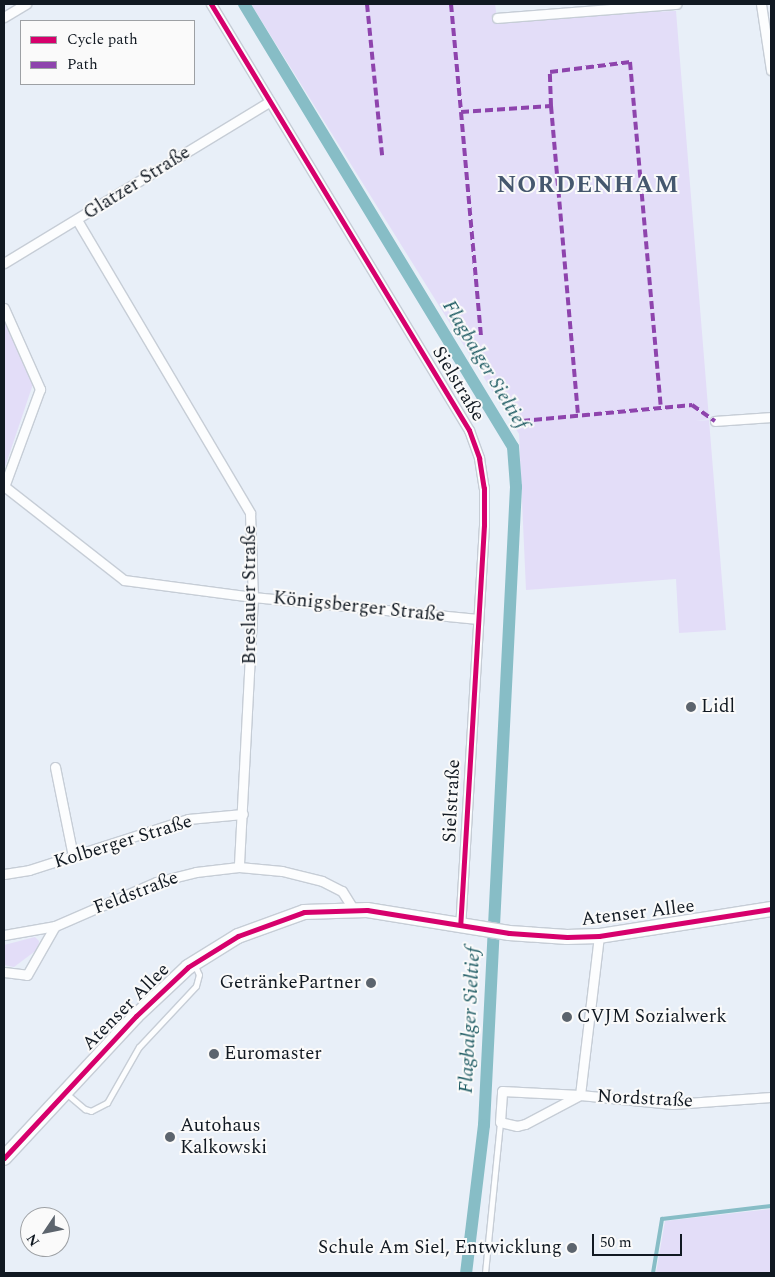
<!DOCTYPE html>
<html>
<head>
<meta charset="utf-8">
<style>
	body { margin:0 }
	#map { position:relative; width:775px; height:1277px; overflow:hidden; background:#e8eff8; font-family:Spectral,serif }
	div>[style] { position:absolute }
	.green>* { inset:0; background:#e3ddf8 }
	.stream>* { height:4px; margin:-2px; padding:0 2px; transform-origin:2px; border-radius:2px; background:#87bdc6 }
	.canal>* { height:12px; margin:-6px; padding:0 6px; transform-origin:6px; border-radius:6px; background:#87bdc6 }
	.roads { filter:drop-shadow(1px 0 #c6cdd6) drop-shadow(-1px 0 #c6cdd6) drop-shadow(0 1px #c6cdd6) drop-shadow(0 -1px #c6cdd6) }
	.lane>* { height:4.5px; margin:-2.25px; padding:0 2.25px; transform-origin:2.25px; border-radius:2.25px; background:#fcfdfe }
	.street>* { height:9px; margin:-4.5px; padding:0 4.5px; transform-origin:4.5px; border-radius:4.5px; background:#fcfdfe }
	.secondary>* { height:14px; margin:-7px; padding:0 7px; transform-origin:7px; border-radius:7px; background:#fcfdfe }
	.quiet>* { height:4px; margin-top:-2px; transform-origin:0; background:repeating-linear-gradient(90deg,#8e44ad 0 8px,transparent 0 12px) }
	.cycleway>* { height:5px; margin:-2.5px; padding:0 2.5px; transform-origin:2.5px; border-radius:2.5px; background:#d6006c }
	.dots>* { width:14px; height:14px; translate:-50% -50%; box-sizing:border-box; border:2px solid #fafafa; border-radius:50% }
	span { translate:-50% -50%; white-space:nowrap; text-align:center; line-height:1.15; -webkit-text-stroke:4px #fafafa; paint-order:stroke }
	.street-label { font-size:19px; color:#111922 }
	.poi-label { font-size:19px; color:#111922 }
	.left { translate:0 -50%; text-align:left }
	.right { translate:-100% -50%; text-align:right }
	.water-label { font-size:20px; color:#1a5860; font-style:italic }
	.district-label { font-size:24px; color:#45576e; font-weight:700; letter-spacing:1px }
	.frame { position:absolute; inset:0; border:5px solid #111922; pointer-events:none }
	.legend { position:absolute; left:20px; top:20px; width:175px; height:65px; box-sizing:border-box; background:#fafafa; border:1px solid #9da0a4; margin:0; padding:6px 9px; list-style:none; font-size:15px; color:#111922 }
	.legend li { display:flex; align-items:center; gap:10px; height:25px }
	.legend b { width:25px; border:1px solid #9da0a4 }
	.north { position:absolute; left:20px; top:1207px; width:50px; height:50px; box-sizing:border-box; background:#fafafa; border:1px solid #9da0a4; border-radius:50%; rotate:236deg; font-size:14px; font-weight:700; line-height:20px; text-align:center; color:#111922 }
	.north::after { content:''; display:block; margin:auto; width:18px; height:22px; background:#5c646d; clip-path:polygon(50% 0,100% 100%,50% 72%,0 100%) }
	.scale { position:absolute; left:592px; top:1234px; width:90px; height:22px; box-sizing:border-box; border:2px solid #111922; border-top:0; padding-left:6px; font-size:15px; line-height:18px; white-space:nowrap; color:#111922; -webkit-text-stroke:4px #fafafa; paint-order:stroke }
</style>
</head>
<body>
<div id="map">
	<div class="green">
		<div style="clip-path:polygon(251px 4px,495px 4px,497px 18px,676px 11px,709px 419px,696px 421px,709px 420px,726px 630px,679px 633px,676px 579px,526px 590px,519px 434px)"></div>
		<div style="clip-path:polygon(4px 322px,30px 367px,33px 384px,4px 470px)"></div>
		<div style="clip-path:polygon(35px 937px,39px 941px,38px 949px,14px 967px,4px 965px,4px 945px)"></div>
		<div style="clip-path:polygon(771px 1209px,771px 1273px,656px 1273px,665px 1221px)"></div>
	</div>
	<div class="stream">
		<div style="left:653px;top:1273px;width:55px;rotate:-80.5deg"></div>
		<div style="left:662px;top:1219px;width:110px;rotate:-6.8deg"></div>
	</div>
	<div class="canal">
		<div style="left:244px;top:4px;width:518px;rotate:58.73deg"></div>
		<div style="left:513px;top:447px;width:40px;rotate:85.7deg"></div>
		<div style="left:516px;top:487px;width:639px;rotate:92.87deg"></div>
		<div style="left:484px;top:1125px;width:149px;rotate:96.9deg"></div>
	</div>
	<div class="roads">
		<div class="lane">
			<div style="left:66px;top:1093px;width:25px;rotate:40deg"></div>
			<div style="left:85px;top:1109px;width:6px;rotate:18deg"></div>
			<div style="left:91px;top:1111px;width:18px;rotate:-27deg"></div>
			<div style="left:107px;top:1103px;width:64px;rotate:-60.3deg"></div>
			<div style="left:139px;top:1047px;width:83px;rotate:-46.9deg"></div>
			<div style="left:196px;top:986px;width:11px;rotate:-75deg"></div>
			<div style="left:199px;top:975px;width:10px;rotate:-114deg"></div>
			<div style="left:485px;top:1273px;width:152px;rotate:-84.3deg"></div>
		</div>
		<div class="street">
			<div style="left:211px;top:4px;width:498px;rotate:58.8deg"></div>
			<div style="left:469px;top:430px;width:30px;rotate:70deg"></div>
			<div style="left:479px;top:458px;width:30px;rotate:81deg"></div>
			<div style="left:484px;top:488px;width:37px;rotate:90deg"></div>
			<div style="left:484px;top:525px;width:400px;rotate:93.4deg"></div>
			<div style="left:761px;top:4px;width:67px;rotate:81.4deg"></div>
			<div style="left:4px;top:17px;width:26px;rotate:-31deg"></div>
			<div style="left:497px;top:18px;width:180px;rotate:-4.5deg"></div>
			<div style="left:77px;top:220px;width:340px;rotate:59.4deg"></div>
			<div style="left:250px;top:513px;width:84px;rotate:88deg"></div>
			<div style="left:253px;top:597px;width:270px;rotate:93deg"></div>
			<div style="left:4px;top:263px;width:311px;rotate:-31.3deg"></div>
			<div style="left:4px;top:308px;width:89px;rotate:66deg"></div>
			<div style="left:40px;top:389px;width:104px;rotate:110.2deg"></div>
			<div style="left:715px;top:421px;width:56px;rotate:-4.1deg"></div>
			<div style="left:4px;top:486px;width:152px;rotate:38.1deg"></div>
			<div style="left:124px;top:580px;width:130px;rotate:7.5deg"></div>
			<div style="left:253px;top:597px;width:226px;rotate:5.6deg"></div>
			<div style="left:55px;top:767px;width:91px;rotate:78.6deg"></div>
			<div style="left:4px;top:874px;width:25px;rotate:-9deg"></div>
			<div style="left:29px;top:870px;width:167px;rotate:-17.8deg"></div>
			<div style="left:188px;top:819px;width:55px;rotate:-5.2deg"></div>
			<div style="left:4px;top:935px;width:52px;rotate:-10deg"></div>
			<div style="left:55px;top:926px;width:110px;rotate:-23.5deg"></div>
			<div style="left:156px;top:882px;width:41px;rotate:-14deg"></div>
			<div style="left:196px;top:872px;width:43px;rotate:-6.6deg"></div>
			<div style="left:239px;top:867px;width:43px;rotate:5.3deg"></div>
			<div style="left:282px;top:871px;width:41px;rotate:14deg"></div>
			<div style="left:322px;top:881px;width:22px;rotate:27deg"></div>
			<div style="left:342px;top:891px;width:22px;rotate:58deg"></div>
			<div style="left:4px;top:972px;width:23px;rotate:7deg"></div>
			<div style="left:27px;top:975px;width:56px;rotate:-60.3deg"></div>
			<div style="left:580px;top:1095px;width:62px;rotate:152.2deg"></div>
			<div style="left:525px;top:1124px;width:8px;rotate:166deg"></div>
			<div style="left:517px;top:1126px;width:17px;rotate:-167deg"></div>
			<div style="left:500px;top:1122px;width:31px;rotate:-86deg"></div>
			<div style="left:502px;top:1091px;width:78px;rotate:2.9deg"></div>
			<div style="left:580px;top:1095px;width:93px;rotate:5.5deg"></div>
			<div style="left:673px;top:1104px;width:98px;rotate:-4.1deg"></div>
			<div style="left:580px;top:1095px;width:160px;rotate:-83.2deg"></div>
		</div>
		<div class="secondary">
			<div style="left:4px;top:1158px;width:194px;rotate:-47.1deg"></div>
			<div style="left:136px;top:1016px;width:71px;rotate:-43.3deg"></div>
			<div style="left:188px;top:967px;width:59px;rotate:-31.8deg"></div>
			<div style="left:238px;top:936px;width:70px;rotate:-20deg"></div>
			<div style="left:304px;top:912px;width:63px;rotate:-1.8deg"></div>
			<div style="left:367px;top:910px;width:144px;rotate:9.2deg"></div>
			<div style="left:509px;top:933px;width:58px;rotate:3.9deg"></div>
			<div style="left:567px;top:937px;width:32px;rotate:-2deg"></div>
			<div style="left:599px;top:936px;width:174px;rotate:-8.9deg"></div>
		</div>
	</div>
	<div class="quiet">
		<div style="left:367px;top:4px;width:152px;rotate:84.3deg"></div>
		<div style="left:451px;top:4px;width:108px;rotate:84.7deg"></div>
		<div style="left:461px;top:112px;width:90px;rotate:-3.8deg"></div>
		<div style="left:551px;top:106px;width:34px;rotate:-92deg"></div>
		<div style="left:550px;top:72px;width:81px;rotate:-7.1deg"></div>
		<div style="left:630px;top:62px;width:347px;rotate:84.9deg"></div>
		<div style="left:551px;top:106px;width:311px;rotate:85deg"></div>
		<div style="left:461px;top:112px;width:227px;rotate:84.9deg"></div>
		<div style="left:522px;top:421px;width:171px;rotate:-5.4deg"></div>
		<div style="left:692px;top:405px;width:28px;rotate:35deg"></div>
	</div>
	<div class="cycleway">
		<div style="left:211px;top:4px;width:498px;rotate:58.8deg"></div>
		<div style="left:469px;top:430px;width:30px;rotate:70deg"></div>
		<div style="left:479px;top:458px;width:30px;rotate:81deg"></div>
		<div style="left:484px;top:488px;width:37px;rotate:90deg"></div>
		<div style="left:484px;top:525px;width:400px;rotate:93.4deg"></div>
		<div style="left:4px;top:1158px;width:194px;rotate:-47.1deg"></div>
		<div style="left:136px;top:1016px;width:71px;rotate:-43.3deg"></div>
		<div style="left:188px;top:967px;width:59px;rotate:-31.8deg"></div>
		<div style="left:238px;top:936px;width:70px;rotate:-20deg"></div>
		<div style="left:304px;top:912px;width:63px;rotate:-1.8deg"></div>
		<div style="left:367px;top:910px;width:144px;rotate:9.2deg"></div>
		<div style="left:509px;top:933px;width:58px;rotate:3.9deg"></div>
		<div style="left:567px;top:937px;width:32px;rotate:-2deg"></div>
		<div style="left:599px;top:936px;width:174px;rotate:-8.9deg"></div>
	</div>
	<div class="dots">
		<div style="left:691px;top:707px;background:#5c646d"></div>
		<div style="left:371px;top:983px;background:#5c646d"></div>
		<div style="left:567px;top:1017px;background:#5c646d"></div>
		<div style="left:214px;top:1054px;background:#5c646d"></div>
		<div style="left:170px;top:1137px;background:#5c646d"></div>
		<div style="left:572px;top:1248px;background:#5c646d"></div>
	</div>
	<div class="street-label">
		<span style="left:137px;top:183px;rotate:-32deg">Glatzer Straße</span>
		<span style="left:458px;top:384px;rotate:59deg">Sielstraße</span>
		<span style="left:250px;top:595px;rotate:-90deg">Breslauer Straße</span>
		<span style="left:359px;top:607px;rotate:6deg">Königsberger Straße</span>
		<span style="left:452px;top:801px;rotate:-87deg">Sielstraße</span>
		<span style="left:123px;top:842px;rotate:-17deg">Kolberger Straße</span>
		<span style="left:136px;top:893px;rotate:-21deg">Feldstraße</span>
		<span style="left:638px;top:913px;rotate:-7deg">Atenser Allee</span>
		<span style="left:126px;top:1007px;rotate:-45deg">Atenser Allee</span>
		<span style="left:645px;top:1099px;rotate:3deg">Nordstraße</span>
	</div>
	<div class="poi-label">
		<span class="left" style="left:701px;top:707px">Lidl</span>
		<span class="right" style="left:361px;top:983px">GetränkePartner</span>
		<span class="left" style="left:577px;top:1017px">CVJM Sozialwerk</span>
		<span class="left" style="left:224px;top:1054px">Euromaster</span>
		<span class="left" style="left:180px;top:1137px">Autohaus<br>Kalkowski</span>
		<span class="right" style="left:562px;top:1248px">Schule Am Siel, Entwicklung</span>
	</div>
	<div class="water-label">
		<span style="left:485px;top:365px;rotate:59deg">Flagbalger Sieltief</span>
		<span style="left:470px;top:1020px;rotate:-87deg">Flagbalger Sieltief</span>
	</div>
	<div class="district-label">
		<span style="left:588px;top:186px">NORDENHAM</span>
	</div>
	<div class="frame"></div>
	<ul class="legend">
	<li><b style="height:6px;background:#d6006c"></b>Cycle path</li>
	<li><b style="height:6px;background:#8e44ad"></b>Path</li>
	</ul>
	<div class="north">N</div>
	<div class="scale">50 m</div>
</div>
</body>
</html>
